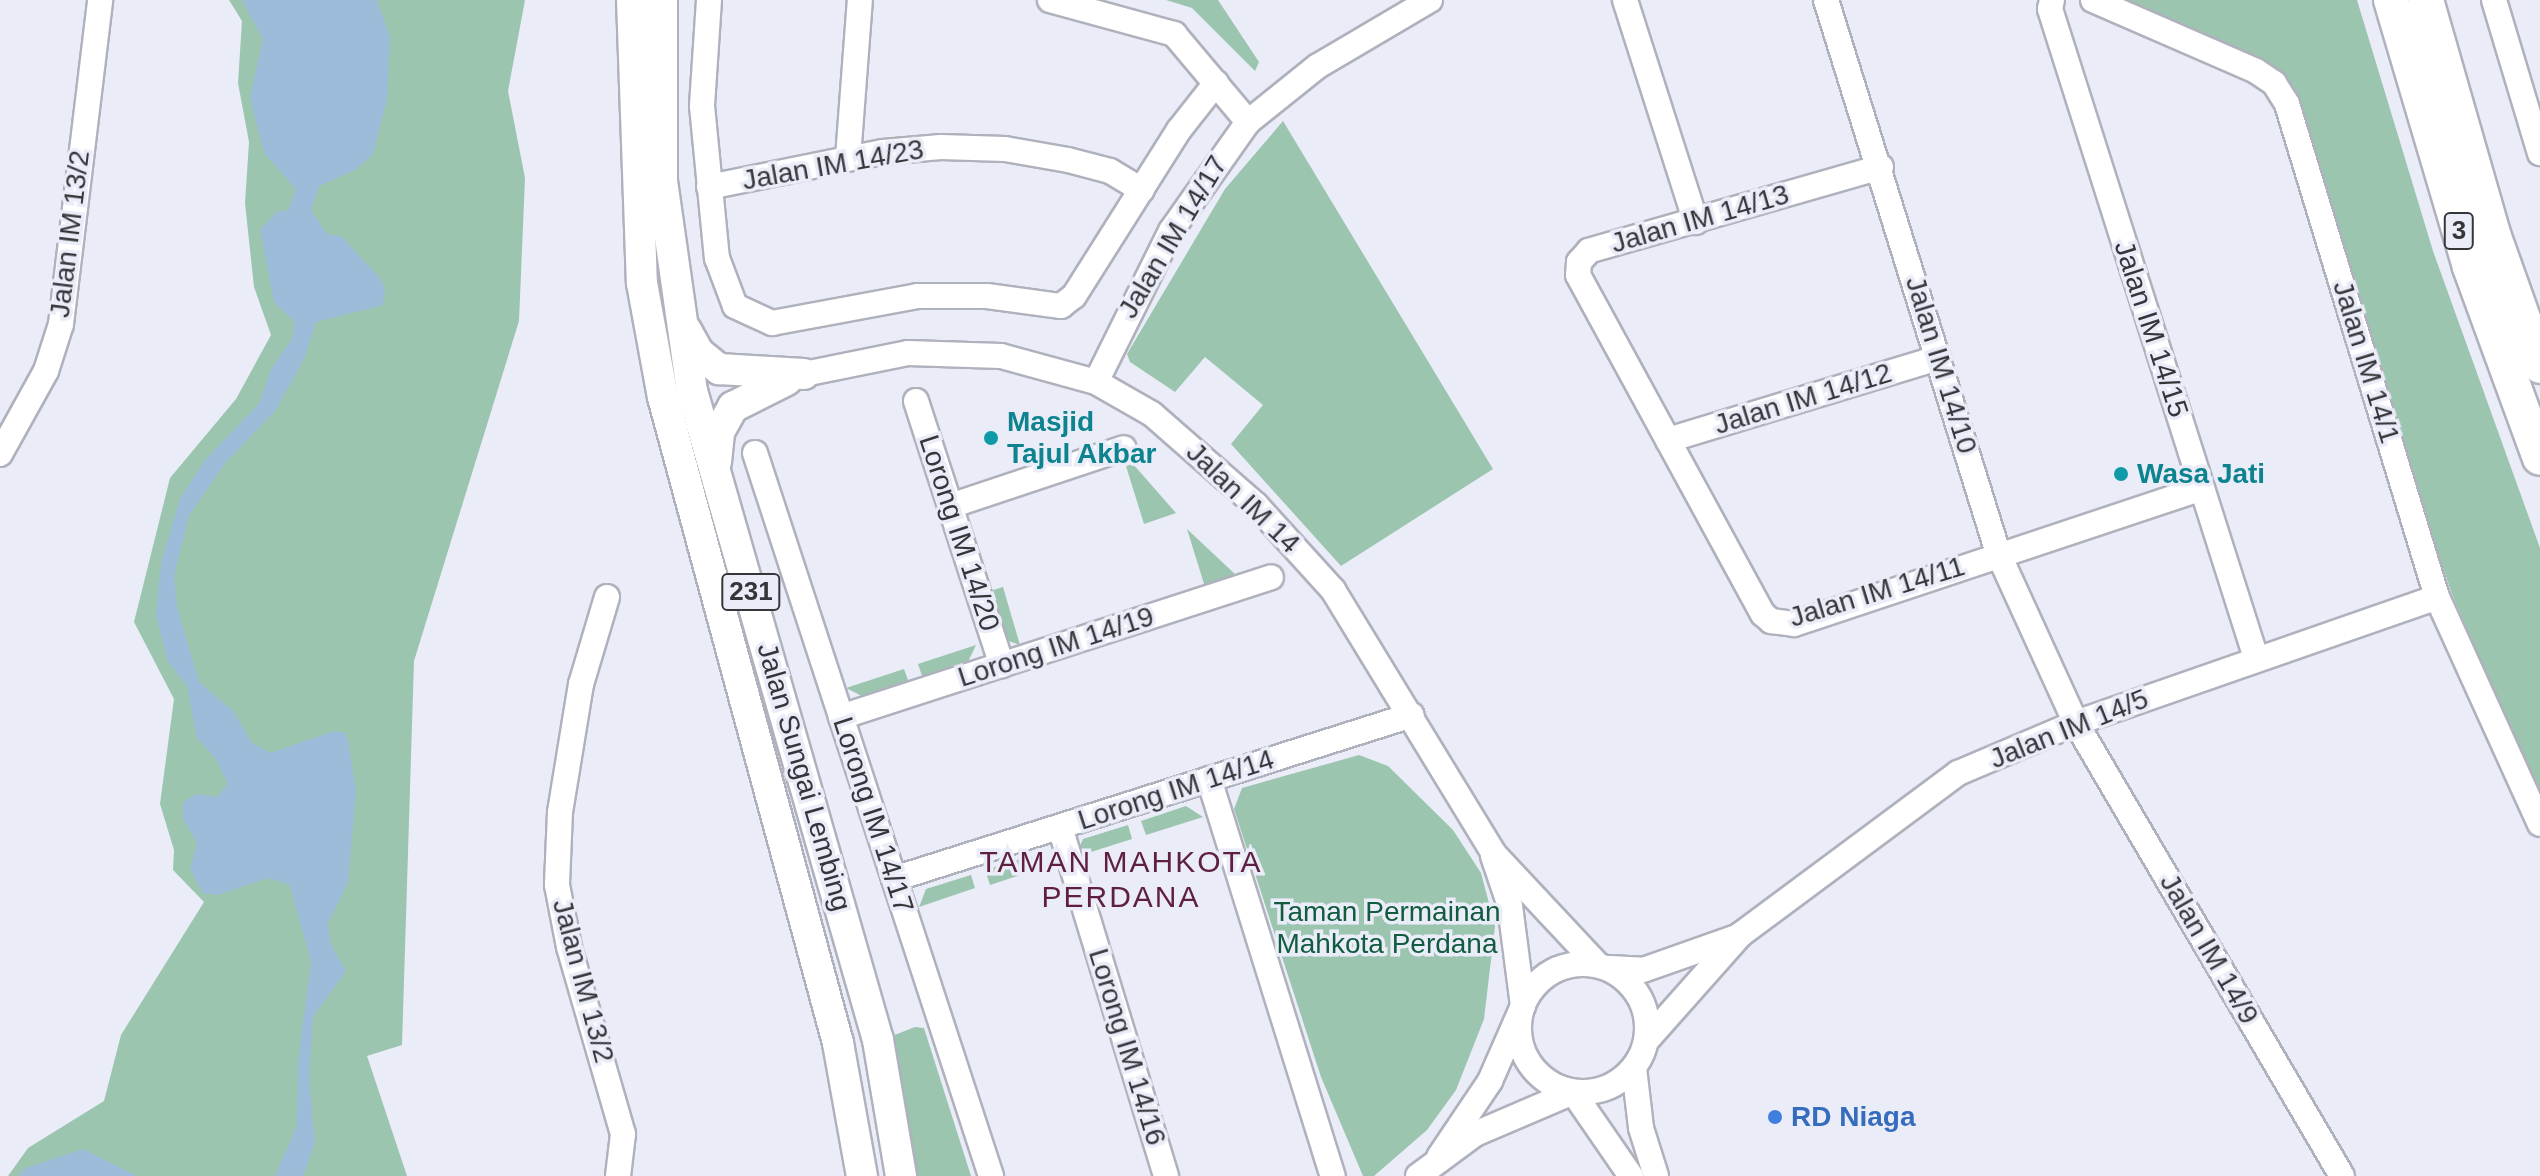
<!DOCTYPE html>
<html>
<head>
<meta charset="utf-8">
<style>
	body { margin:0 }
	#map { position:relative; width:2540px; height:1176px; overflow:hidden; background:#eaecf8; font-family:Arial,sans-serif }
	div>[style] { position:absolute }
	.green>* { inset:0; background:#9bc5af }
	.water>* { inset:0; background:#9bbbd9 }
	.roads { filter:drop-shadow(2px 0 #afb1bc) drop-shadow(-2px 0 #afb1bc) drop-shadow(0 2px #afb1bc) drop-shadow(0 -2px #afb1bc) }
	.minor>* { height:24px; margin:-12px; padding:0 12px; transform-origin:12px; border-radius:12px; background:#fff }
	.minor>.ring { margin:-12px; padding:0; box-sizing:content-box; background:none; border:24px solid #fff; border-radius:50% }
	.major>* { height:30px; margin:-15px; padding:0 15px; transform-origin:15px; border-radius:15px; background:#fff }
	.highway>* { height:34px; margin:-17px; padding:0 17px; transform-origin:17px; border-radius:17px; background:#fff }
	.dots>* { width:22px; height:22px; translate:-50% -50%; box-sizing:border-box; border:4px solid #eaecf8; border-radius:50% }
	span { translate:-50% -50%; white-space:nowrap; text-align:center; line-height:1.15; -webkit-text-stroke:7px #eaecf8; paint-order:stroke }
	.shield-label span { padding:2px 6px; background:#eaecf8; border:2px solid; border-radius:6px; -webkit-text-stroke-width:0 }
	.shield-label { font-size:26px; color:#35363a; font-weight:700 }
	.street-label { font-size:28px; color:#35363a }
	.culture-label { font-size:28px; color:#0d838f; font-weight:700 }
	.left { translate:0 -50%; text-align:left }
	.park-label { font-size:28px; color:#115c3f }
	.shop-label { font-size:28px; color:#366cbe; font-weight:700 }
	.neighbourhood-label { font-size:30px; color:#5f1f3f; letter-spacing:2px }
</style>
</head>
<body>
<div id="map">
	<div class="green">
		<div style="clip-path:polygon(229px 0,525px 0,508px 91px,525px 178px,519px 321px,414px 661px,402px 1045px,367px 1056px,407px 1176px,8px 1176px,28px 1148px,104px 1101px,121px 1035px,204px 902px,173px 870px,174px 850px,160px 804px,174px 699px,134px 622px,170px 478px,236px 399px,271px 335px,254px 287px,245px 203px,249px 142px,238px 83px,242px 21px)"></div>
		<div style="clip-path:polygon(1166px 0,1218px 0,1259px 62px,1255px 71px,1192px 8px)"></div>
		<div style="clip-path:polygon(2115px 0,2357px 0,2433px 251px,2540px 548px,2540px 798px,2452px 594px,2366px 342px,2295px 98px)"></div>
		<div style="clip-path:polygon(1283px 121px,1493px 469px,1341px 566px,1231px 444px,1263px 405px,1205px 357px,1175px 392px,1130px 362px,1127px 354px,1225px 189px)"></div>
		<div style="clip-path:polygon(1132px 464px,1133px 464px,1176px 513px,1144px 524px,1126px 466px)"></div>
		<div style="clip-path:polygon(1187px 529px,1237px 576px,1205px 587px)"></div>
		<div style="clip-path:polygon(1003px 587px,1020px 645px,1005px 640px,990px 591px)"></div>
		<div style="clip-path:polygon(976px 645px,967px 664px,923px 679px,918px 664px)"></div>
		<div style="clip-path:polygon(904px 669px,909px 683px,864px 697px,846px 688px)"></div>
		<div style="clip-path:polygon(1359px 755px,1388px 766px,1453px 830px,1481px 873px,1495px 926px,1484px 1019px,1456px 1090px,1427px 1130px,1374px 1176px,1363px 1176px,1321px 1077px,1234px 809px,1242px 788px)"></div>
		<div style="clip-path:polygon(1186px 806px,1203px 817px,1146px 835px,1141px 821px)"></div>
		<div style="clip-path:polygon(1128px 825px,1132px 839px,1075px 857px,1083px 839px)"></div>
		<div style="clip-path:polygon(1030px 856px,1047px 866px,990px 885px,985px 870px)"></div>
		<div style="clip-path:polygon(971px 875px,975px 888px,919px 907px,926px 889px)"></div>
		<div style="clip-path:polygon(915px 1027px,924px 1028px,971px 1176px,911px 1176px,891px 1044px,892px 1036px)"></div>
	</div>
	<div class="water">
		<div style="clip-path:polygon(242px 0,377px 0,390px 37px,387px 99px,373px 154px,355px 170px,319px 186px,311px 210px,327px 234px,342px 237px,377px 275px,385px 287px,383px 305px,316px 322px,305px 357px,275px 411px,226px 462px,189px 515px,174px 576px,177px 607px,199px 682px,233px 711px,252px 743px,270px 753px,332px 732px,344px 732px,348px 741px,356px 791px,348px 882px,328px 923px,330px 943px,346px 971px,313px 1017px,309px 1079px,315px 1143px,303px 1176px,275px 1176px,297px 1126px,298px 1061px,311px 962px,290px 885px,268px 878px,217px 895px,203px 893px,190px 869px,197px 843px,183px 819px,183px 802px,197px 794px,217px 797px,228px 784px,216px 759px,197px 738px,187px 686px,167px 660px,156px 614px,161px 563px,180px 499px,205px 460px,259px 404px,271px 369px,292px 339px,295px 322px,274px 302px,260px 229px,278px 211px,288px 211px,296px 189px,264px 153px,250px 97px,263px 39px)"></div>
		<div style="clip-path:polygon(83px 1149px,137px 1176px,18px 1176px,26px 1168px)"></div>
	</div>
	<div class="roads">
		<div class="minor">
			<div style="left:709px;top:0;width:106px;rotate:93.8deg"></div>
			<div style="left:702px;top:106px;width:153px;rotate:84.4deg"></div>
			<div style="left:717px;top:258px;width:51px;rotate:69.4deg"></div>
			<div style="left:735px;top:306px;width:41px;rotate:24.7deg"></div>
			<div style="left:772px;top:323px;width:147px;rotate:-10.5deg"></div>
			<div style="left:917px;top:296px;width:70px"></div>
			<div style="left:987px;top:296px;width:75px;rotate:7.7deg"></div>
			<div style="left:1061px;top:306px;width:16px;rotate:-38deg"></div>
			<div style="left:1074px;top:296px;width:196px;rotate:-57.7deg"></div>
			<div style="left:1179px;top:130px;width:60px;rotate:-51.8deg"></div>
			<div style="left:1050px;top:0;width:129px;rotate:15.3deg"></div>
			<div style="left:1174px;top:34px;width:115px;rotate:49.9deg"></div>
			<div style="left:1625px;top:0;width:233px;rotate:72.3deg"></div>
			<div style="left:1826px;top:0;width:579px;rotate:72.72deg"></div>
			<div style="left:1998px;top:553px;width:187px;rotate:65.4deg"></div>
			<div style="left:2076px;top:723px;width:525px;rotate:59.58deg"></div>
			<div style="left:2052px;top:0;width:9px;rotate:103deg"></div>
			<div style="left:2050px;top:9px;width:681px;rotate:72.39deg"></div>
			<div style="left:2093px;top:0;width:178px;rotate:23.5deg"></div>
			<div style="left:2256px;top:71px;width:22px;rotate:34deg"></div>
			<div style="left:2274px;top:83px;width:25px;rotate:58deg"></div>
			<div style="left:2287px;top:104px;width:515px;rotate:73.08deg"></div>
			<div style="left:2437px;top:597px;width:249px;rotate:65.6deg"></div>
			<div style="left:2494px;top:0;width:160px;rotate:73.3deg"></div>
			<div style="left:848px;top:158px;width:158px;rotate:-85.7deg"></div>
			<div style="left:1881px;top:167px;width:304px;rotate:164deg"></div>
			<div style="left:1589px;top:251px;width:15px;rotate:132deg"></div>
			<div style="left:1579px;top:262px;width:13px;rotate:94deg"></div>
			<div style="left:1578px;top:275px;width:386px;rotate:61.4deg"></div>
			<div style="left:1763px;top:614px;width:11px;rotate:41deg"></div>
			<div style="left:1771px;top:621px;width:23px;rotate:7deg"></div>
			<div style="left:1794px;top:624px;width:430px;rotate:-18.4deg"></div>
			<div style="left:709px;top:187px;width:177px;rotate:-11.4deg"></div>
			<div style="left:883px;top:152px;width:58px;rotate:-4.9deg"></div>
			<div style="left:941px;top:147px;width:64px;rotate:1.8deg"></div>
			<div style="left:1005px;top:149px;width:64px;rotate:9.9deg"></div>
			<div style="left:1068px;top:160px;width:43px;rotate:14.7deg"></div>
			<div style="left:1110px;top:171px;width:37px;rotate:31deg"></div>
			<div style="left:804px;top:374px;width:106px;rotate:-11.4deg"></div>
			<div style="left:908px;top:353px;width:93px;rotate:1.8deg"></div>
			<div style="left:1001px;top:356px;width:98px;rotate:15.3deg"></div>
			<div style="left:1096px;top:382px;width:64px;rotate:29.7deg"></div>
			<div style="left:1152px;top:414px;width:138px;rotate:41.2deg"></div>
			<div style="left:1256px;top:505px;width:115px;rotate:47.8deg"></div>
			<div style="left:1333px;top:590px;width:309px;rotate:58.6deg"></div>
			<div style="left:1494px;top:854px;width:151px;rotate:46.9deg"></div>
			<div style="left:1096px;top:382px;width:169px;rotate:-63.6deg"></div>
			<div style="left:1171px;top:231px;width:133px;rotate:-54.8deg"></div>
			<div style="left:1248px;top:122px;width:90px;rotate:-38.7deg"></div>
			<div style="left:1318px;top:66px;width:130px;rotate:-30.5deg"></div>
			<div style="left:916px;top:401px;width:278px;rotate:72deg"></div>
			<div style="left:1668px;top:440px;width:282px;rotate:-16.9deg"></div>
			<div style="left:755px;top:453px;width:761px;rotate:71.92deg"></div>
			<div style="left:0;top:454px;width:95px;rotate:-61deg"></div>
			<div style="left:46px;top:371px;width:49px;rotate:-72.3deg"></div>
			<div style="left:61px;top:324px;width:326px;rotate:-83.1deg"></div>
			<div style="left:950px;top:506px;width:183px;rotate:-18.4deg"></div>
			<div style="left:607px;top:597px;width:91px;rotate:106.6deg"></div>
			<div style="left:581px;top:684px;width:130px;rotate:99.3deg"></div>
			<div style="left:560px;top:812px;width:73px;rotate:92.4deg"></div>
			<div style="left:557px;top:885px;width:63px;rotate:79deg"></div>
			<div style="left:569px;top:947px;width:195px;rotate:73.9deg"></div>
			<div style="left:623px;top:1134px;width:42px;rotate:96.8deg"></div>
			<div style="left:841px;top:717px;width:452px;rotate:-18deg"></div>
			<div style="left:1209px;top:779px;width:416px;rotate:72.7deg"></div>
			<div style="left:1060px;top:827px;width:365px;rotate:73.1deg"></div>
			<div style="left:894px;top:879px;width:543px;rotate:-17.57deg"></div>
			<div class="ring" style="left:1519px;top:964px;width:104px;height:104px"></div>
			<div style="left:1610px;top:968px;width:33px;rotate:3deg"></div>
			<div style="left:1643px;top:970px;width:96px;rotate:-19.4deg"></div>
			<div style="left:1646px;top:1041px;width:142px;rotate:-48.4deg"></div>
			<div style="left:1740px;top:935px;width:272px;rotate:-36.6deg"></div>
			<div style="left:1958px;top:773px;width:128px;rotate:-23deg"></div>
			<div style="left:2076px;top:723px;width:382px;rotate:-19.2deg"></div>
			<div style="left:1634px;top:1068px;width:60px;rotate:83.3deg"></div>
			<div style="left:1641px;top:1128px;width:50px;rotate:72.6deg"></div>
			<div style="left:1439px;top:1157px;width:92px;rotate:-56.1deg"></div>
			<div style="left:1490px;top:1081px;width:82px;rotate:-66.3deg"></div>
			<div style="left:1523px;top:1006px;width:101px;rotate:-97.4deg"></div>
			<div style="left:1510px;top:906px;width:53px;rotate:-108.8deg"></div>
			<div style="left:1418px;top:1176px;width:71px;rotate:-36.4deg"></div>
			<div style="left:1475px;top:1134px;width:107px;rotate:-23.2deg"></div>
			<div style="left:1573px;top:1092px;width:102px;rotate:55.4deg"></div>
		</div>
		<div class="major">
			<div style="left:632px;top:0;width:283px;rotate:88deg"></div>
			<div style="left:642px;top:283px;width:116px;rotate:79.6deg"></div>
			<div style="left:663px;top:397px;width:669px;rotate:74.84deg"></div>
			<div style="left:838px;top:1043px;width:135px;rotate:79.8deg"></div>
			<div style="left:662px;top:0;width:181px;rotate:90deg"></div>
			<div style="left:662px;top:181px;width:212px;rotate:81.9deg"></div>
			<div style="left:692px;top:391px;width:675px;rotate:74.01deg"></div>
			<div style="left:878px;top:1040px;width:138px;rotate:80.4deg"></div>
			<div style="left:686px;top:330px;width:26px;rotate:61deg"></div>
			<div style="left:699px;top:353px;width:26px;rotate:39deg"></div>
			<div style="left:719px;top:369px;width:85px;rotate:3.4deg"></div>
			<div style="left:716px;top:462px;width:30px;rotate:-84deg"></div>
			<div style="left:719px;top:432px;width:29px;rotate:-61deg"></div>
			<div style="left:733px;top:407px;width:60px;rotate:-26.6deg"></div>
		</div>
		<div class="highway">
			<div style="left:2391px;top:0;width:278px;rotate:73.5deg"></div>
			<div style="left:2470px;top:267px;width:203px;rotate:69.9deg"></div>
			<div style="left:2426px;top:0;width:243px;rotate:74deg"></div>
			<div style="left:2493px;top:234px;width:140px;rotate:70.4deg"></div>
		</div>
	</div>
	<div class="dots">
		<div style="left:991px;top:438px;background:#0f9aa8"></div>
		<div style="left:2121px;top:474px;background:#0f9aa8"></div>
		<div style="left:1775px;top:1117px;background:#3f7fe0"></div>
	</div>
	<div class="shield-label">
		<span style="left:2459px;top:231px">3</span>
		<span style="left:751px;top:592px">231</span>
	</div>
	<div class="street-label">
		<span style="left:833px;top:165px;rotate:-10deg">Jalan IM 14/23</span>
		<span style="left:1700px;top:219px;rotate:-16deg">Jalan IM 14/13</span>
		<span style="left:70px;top:234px;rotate:-83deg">Jalan IM 13/2</span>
		<span style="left:1173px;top:237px;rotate:-59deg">Jalan IM 14/17</span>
		<span style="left:2151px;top:329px;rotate:72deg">Jalan IM 14/15</span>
		<span style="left:2366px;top:362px;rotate:73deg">Jalan IM 14/1</span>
		<span style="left:1941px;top:365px;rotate:73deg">Jalan IM 14/10</span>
		<span style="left:1803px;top:399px;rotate:-17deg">Jalan IM 14/12</span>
		<span style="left:1243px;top:498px;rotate:44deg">Jalan IM 14</span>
		<span style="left:959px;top:533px;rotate:72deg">Lorong IM 14/20</span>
		<span style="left:1877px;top:592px;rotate:-17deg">Jalan IM 14/11</span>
		<span style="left:1056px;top:647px;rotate:-18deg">Lorong IM 14/19</span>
		<span style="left:2069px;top:729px;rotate:-22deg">Jalan IM 14/5</span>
		<span style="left:804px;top:777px;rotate:74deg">Jalan Sungai Lembing</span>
		<span style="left:1176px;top:790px;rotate:-18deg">Lorong IM 14/14</span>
		<span style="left:873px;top:815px;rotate:72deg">Lorong IM 14/17</span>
		<span style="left:2209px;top:949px;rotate:60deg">Jalan IM 14/9</span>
		<span style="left:583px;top:981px;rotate:75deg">Jalan IM 13/2</span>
		<span style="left:1127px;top:1047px;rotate:73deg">Lorong IM 14/16</span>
	</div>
	<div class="culture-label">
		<span class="left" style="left:1007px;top:438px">Masjid<br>Tajul Akbar</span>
		<span class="left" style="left:2137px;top:474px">Wasa Jati</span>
	</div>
	<div class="park-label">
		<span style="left:1387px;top:928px">Taman Permainan<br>Mahkota Perdana</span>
	</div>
	<div class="shop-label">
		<span class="left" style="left:1791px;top:1117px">RD Niaga</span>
	</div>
	<div class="neighbourhood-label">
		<span style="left:1121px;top:879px">TAMAN MAHKOTA<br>PERDANA</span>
	</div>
</div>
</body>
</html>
